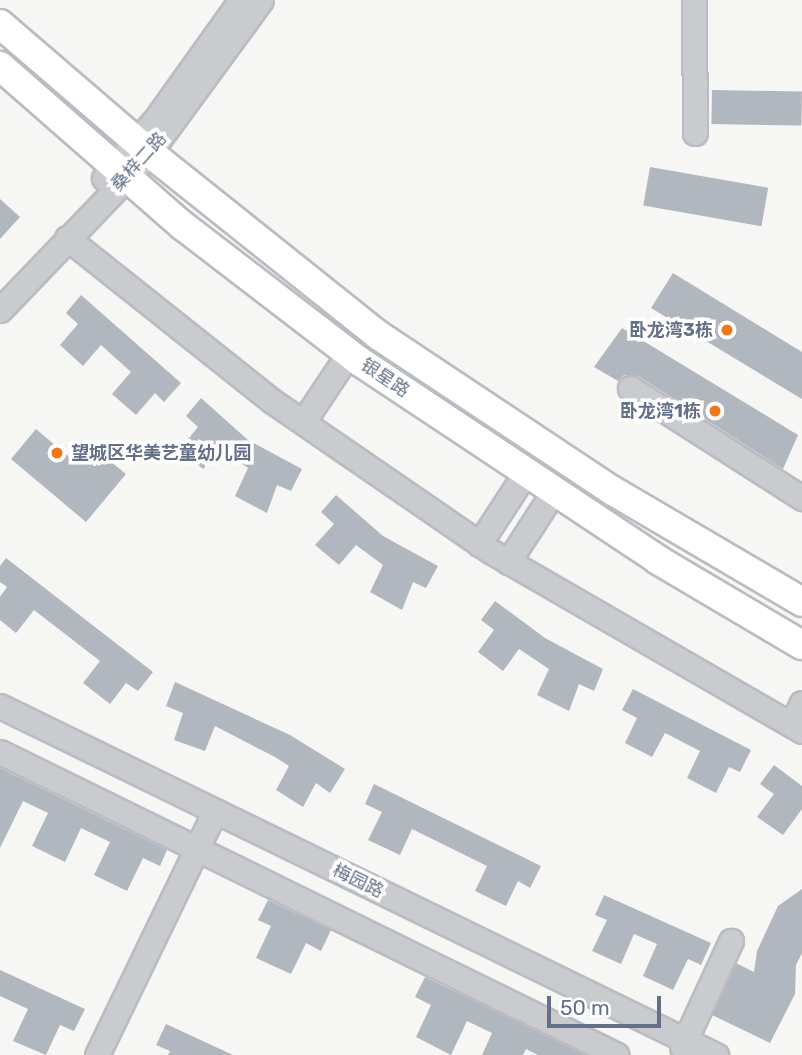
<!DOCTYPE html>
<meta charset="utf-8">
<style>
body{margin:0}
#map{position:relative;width:802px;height:1055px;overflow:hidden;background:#f6f7f4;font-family:Rubik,"Noto Sans SC",sans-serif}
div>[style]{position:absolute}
.building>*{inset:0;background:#b1b7be;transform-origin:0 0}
.roads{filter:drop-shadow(2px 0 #b9bcc1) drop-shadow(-2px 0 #b9bcc1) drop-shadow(0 2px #b9bcc1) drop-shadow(0 -2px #b9bcc1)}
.minor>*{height:23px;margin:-11.5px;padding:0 11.5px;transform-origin:11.5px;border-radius:11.5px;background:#c9cbcf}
.major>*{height:28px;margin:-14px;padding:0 14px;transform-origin:14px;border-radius:14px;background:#fff}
.dots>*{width:19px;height:19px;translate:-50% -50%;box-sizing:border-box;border:4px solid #fff;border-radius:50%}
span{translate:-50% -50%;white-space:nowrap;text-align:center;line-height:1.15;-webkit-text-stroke:7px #fff;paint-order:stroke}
.street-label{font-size:18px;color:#647087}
.poi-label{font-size:18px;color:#647087;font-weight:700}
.right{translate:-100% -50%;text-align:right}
.left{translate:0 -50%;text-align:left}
.scale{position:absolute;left:547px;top:996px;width:114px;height:32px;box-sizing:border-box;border:4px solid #647087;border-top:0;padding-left:9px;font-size:21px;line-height:24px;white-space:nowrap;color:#647087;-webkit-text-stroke:5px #fff;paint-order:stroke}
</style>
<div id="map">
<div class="building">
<div style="left:712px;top:90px;width:90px;height:34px;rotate:1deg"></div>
<div style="left:650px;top:167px;width:120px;height:39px;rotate:10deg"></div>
<div style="clip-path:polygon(0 199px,20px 217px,0 239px)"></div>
<div style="clip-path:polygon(673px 273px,802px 352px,802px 399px,651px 308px)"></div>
<div style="clip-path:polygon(81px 295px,181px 383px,164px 402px,155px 393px,136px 415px,112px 394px,131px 372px,101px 345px,83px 366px,60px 345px,78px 324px,66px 313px)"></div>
<div style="clip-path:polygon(622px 328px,798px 435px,783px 469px,638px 376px,624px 375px,618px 381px,594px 367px)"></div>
<div style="clip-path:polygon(201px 398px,248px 440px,302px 469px,291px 491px,277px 485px,267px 513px,235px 496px,248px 468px,221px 449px,203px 469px,180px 449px,198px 427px,186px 416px)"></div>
<div style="clip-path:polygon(36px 429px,74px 461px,89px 444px,126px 474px,86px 522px,11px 459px)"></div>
<div style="clip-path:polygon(336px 495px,383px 536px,438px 566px,426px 588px,413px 582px,402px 610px,370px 592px,383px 565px,356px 545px,339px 565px,315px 545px,334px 524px,321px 512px)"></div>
<div style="clip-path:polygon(6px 558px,153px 672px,138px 691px,126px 683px,110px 704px,83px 683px,100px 661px,34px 610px,16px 633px,0 620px,0 597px,7px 587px,0 582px,0 566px)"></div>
<div style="clip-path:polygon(495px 601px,545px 638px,603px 669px,594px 691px,579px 684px,569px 711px,537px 695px,549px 669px,519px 649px,503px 671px,478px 652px,494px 630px,481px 620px)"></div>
<div style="clip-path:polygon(175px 682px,290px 735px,345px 769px,330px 793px,316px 783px,303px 807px,276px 790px,289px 766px,275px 757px,215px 726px,205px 751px,174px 740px,183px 713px,166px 706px)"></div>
<div style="clip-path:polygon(633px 689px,751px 750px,740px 772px,729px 767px,716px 793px,687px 778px,700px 751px,665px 733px,652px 757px,625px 743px,637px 718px,622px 710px)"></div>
<div style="clip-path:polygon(774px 765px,802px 786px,802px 809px,783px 835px,757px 817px,774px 794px,760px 784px)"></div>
<div style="clip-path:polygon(0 768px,167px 850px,160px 866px,143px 858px,127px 891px,94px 875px,110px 842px,81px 828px,65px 862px,32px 846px,48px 813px,23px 801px,0 848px)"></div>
<div style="clip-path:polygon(374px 784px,541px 866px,530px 888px,518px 881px,506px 906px,475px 891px,487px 866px,412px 829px,400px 855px,368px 840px,382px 812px,365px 804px)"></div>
<div style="clip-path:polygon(802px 889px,802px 953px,796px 965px,795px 994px,770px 1043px,712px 1015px,736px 963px,754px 972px,757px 951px,778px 906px)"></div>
<div style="clip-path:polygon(604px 895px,711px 943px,701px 965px,688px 959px,673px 990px,643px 976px,657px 944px,634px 934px,621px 964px,592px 951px,607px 920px,595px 915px)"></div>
<div style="clip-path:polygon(268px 900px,331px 930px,321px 951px,306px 943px,291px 974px,256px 958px,271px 926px,258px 920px)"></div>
<div style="clip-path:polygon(0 970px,85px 1009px,74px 1031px,60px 1025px,46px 1055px,13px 1041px,28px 1009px,0 996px)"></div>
<div style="clip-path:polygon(425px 977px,481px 1004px,585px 1055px,538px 1055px,526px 1049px,523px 1055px,482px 1055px,492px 1033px,467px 1021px,451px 1055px,416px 1037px,431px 1005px,415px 997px)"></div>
<div style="clip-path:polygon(166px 1024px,233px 1055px,168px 1055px,170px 1051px,156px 1045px)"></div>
</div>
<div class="roads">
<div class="minor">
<div style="left:694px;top:0;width:133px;rotate:89.6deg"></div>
<div style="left:104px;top:178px;width:77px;rotate:-48.7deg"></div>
<div style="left:155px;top:120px;width:148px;rotate:-54.4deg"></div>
<div style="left:67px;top:238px;width:262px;rotate:38.5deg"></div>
<div style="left:272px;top:401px;width:267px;rotate:34.5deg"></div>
<div style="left:492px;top:552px;width:358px;rotate:30deg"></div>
<div style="left:0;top:310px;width:208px;rotate:-46.2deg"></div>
<div style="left:144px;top:160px;width:198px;rotate:-53.8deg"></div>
<div style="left:630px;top:388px;width:204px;rotate:32.6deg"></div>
<div style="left:303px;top:422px;width:83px;rotate:-56.3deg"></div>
<div style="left:479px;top:544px;width:86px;rotate:-56.9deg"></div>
<div style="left:508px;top:562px;width:85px;rotate:-57.1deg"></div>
<div style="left:0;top:706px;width:797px;rotate:25.99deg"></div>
<div style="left:792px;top:724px;width:23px;rotate:-65deg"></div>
<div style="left:0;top:752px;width:687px;rotate:26.16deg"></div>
<div style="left:682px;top:1047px;width:117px;rotate:-65.2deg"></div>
<div style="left:97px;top:1055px;width:271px;rotate:-64.2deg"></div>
</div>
<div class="major">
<div style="left:0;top:24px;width:198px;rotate:40.7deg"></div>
<div style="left:150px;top:153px;width:292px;rotate:38.6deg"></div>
<div style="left:378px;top:335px;width:282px;rotate:33.6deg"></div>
<div style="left:613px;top:491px;width:219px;rotate:30.4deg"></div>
<div style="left:0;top:66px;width:243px;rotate:41.2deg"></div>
<div style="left:183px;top:226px;width:222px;rotate:37.5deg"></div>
<div style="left:359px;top:361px;width:359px;rotate:33.6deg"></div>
<div style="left:658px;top:560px;width:167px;rotate:30.6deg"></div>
</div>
</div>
<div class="dots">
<div style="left:727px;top:330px;background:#ef781c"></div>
<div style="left:715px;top:411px;background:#ef781c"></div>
<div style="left:57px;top:453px;background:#ef781c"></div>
</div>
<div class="street-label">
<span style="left:139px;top:162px;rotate:-48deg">桑梓二路</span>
<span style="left:385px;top:378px;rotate:34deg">银星路</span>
<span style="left:358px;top:881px;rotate:26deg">梅园路</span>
</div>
<div class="poi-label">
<span class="right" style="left:713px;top:330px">卧龙湾3栋</span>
<span class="right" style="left:701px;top:411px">卧龙湾1栋</span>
<span class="left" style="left:71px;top:453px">望城区华美艺童幼儿园</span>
</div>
<div class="scale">50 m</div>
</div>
